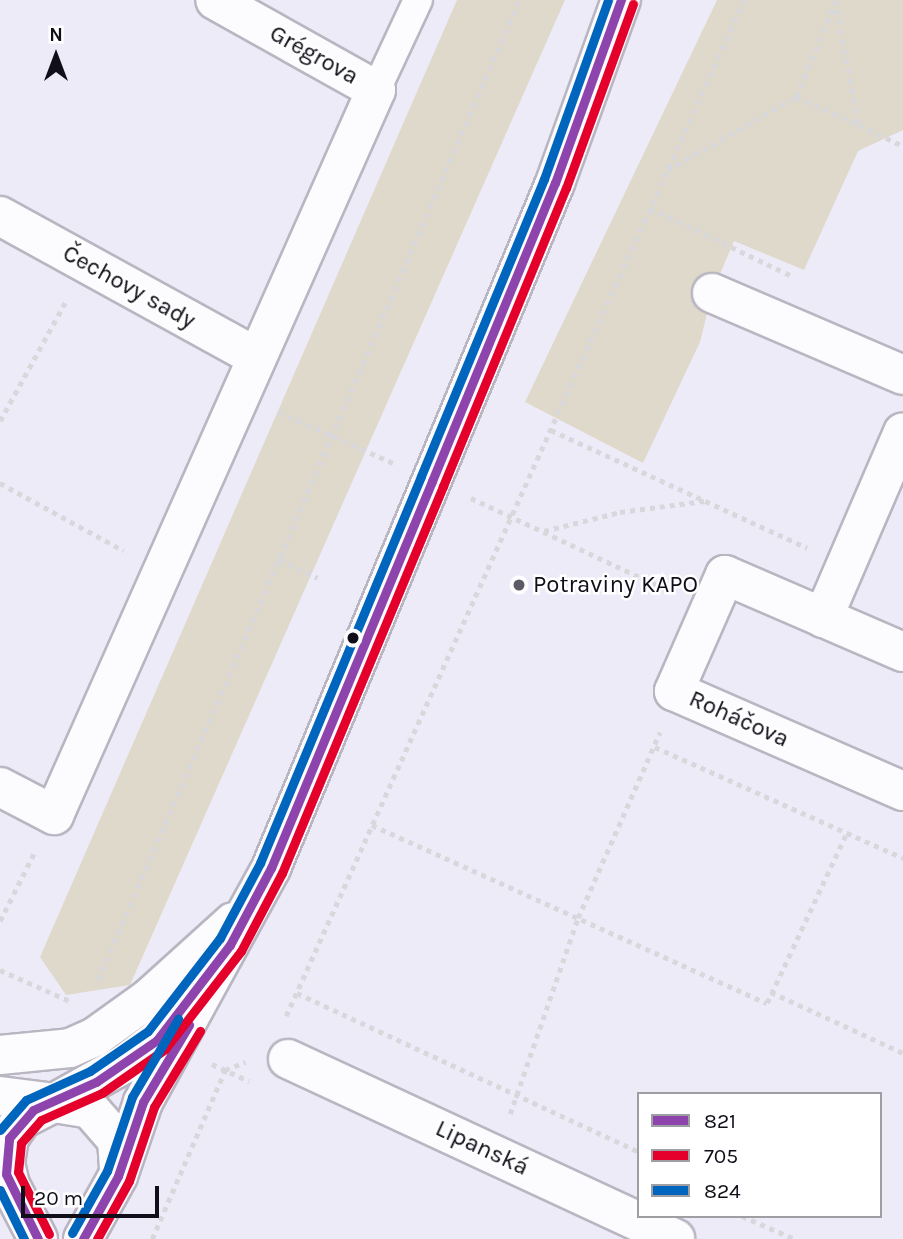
<!DOCTYPE html>
<meta charset="utf-8">
<style>
body{margin:0}
#map{position:relative;width:903px;height:1239px;overflow:hidden;background:#eeebf8;font-family:Karla,sans-serif}
div>[style]{position:absolute}
.green>*{inset:0;background:#ded9cb}
.path>*{height:4.5px;margin-top:-2.25px;transform-origin:0;background:repeating-linear-gradient(90deg,#d8d7db 0 5px,transparent 0 10px)}
.roads{filter:drop-shadow(2px 0 #b9b6c2) drop-shadow(-2px 0 #b9b6c2) drop-shadow(0 2px #b9b6c2) drop-shadow(0 -2px #b9b6c2)}
.service>*{height:28px;margin:-14px;padding:0 14px;transform-origin:14px;border-radius:14px;background:#fcfcfe}
.minor>*{height:38px;margin:-19px;padding:0 19px;transform-origin:19px;border-radius:19px;background:#fcfcfe}
.tertiary>*{height:38px;margin:-19px;padding:0 19px;transform-origin:19px;border-radius:19px;background:#fcfcfe}
.bus-1>*{height:9px;margin:-4.5px;padding:0 4.5px;transform-origin:4.5px;border-radius:4.5px;background:#8e44ad}
.bus-2>*{height:9px;margin:-4.5px;padding:0 4.5px;transform-origin:4.5px;border-radius:4.5px;background:#e4002b}
.bus-3>*{height:9px;margin:-4.5px;padding:0 4.5px;transform-origin:4.5px;border-radius:4.5px;background:#0065bd}
.dots>*{width:19px;height:19px;translate:-50% -50%;box-sizing:border-box;border:4px solid #fff;border-radius:50%}
span{translate:-50% -50%;white-space:nowrap;text-align:center;line-height:1.15;-webkit-text-stroke:5px #fff;paint-order:stroke}
.street-label{font-size:24px;color:#100e18}
.poi-label{font-size:24px;color:#100e18}
.left{translate:0 -50%;text-align:left}
.legend{position:absolute;left:637px;top:1092px;width:245px;height:126px;box-sizing:border-box;background:#fff;border:2px solid #9f9fa3;margin:0;padding:9px 12px;list-style:none;font-size:21px;color:#100e18}
.legend li{display:flex;align-items:center;gap:14px;height:35px}
.legend b{width:35px;border:2px solid #9f9fa3}
.north{position:absolute;left:21px;top:21px;width:70px;height:70px;-webkit-text-stroke:5px #fff;paint-order:stroke;rotate:0deg;font-size:19px;font-weight:700;line-height:28px;text-align:center;color:#100e18}
.north::after{content:'';display:block;margin:auto;width:24px;height:32px;background:#100e18;clip-path:polygon(50% 0,100% 100%,50% 72%,0 100%)}
.scale{position:absolute;left:21px;top:1186px;width:138px;height:32px;box-sizing:border-box;border:4px solid #100e18;border-top:0;padding-left:9px;font-size:21px;line-height:24px;white-space:nowrap;color:#100e18;-webkit-text-stroke:5px #fff;paint-order:stroke}
</style>
<div id="map">
<div class="green">
<div style="clip-path:polygon(457px 0,565px 0,130px 985px,66px 995px,40px 957px)"></div>
<div style="clip-path:polygon(717px 0,903px 0,903px 130px,858px 151px,804px 270px,734px 241px,712px 293px,700px 342px,643px 463px,525px 402px)"></div>
</div>
<div class="path">
<div style="left:835px;top:0;width:127px;rotate:79.1deg"></div>
<div style="left:859px;top:125px;width:49px;rotate:25.5deg"></div>
<div style="left:796px;top:97px;width:102px;rotate:-67.5deg"></div>
<div style="left:668px;top:170px;width:147px;rotate:-29.7deg"></div>
<div style="left:796px;top:97px;width:69px;rotate:24deg"></div>
<div style="left:650px;top:208px;width:157px;rotate:25.6deg"></div>
<div style="left:279px;top:412px;width:125px;rotate:24.1deg"></div>
<div style="left:0;top:421px;width:137px;rotate:-61.2deg"></div>
<div style="left:551px;top:430px;width:282px;rotate:24.7deg"></div>
<div style="left:0;top:483px;width:141px;rotate:28.7deg"></div>
<div style="left:471px;top:498px;width:222px;rotate:25.1deg"></div>
<div style="left:544px;top:531px;width:78px;rotate:-14deg"></div>
<div style="left:620px;top:512px;width:85px;rotate:-7.5deg"></div>
<div style="left:279px;top:559px;width:43px;rotate:26deg"></div>
<div style="left:655px;top:747px;width:272px;rotate:24.1deg"></div>
<div style="left:372px;top:825px;width:433px;rotate:24.3deg"></div>
<div style="left:767px;top:1003px;width:189px;rotate:-64.9deg"></div>
<div style="left:0;top:921px;width:76px;rotate:-63.4deg"></div>
<div style="left:0;top:970px;width:77px;rotate:23.9deg"></div>
<div style="left:98px;top:980px;width:1067px;rotate:-66.75deg"></div>
<div style="left:771px;top:992px;width:145px;rotate:24.8deg"></div>
<div style="left:297px;top:993px;width:377px;rotate:24.9deg"></div>
<div style="left:286px;top:1016px;width:1114px;rotate:-65.73deg"></div>
<div style="left:212px;top:1064px;width:41px;rotate:24.7deg"></div>
<div style="left:510px;top:1114px;width:207px;rotate:-70.9deg"></div>
<div style="left:578px;top:918px;width:203px;rotate:-66.2deg"></div>
<div style="left:742px;top:1216px;width:58px;rotate:23.5deg"></div>
<div style="left:152px;top:1239px;width:184px;rotate:-66.6deg"></div>
<div style="left:225px;top:1070px;width:22px;rotate:-22deg"></div>
</div>
<div class="roads">
<div class="service">
<div style="left:376px;top:90px;width:99px;rotate:-65deg"></div>
</div>
<div class="minor">
<div style="left:0;top:216px;width:293px;rotate:28.8deg"></div>
<div style="left:712px;top:293px;width:208px;rotate:23.2deg"></div>
<div style="left:823px;top:618px;width:202px;rotate:-66.7deg"></div>
<div style="left:903px;top:652px;width:194px;rotate:-156.6deg"></div>
<div style="left:725px;top:575px;width:127px;rotate:113.7deg"></div>
<div style="left:674px;top:691px;width:250px;rotate:23.6deg"></div>
<div style="left:0;top:787px;width:61px;rotate:27.4deg"></div>
<div style="left:54px;top:815px;width:793px;rotate:-66.05deg"></div>
<div style="left:376px;top:90px;width:184px;rotate:-150.8deg"></div>
<div style="left:288px;top:1059px;width:427px;rotate:24.9deg"></div>
</div>
<div class="tertiary">
<div style="left:0;top:1055px;width:70px;rotate:-5.7deg"></div>
<div style="left:70px;top:1048px;width:27px;rotate:-24deg"></div>
<div style="left:95px;top:1037px;width:67px;rotate:-35.8deg"></div>
<div style="left:149px;top:998px;width:113px;rotate:-42.1deg"></div>
<div style="left:0;top:1096px;width:54px;rotate:7.4deg"></div>
<div style="left:54px;top:1103px;width:82px;rotate:-29.1deg"></div>
<div style="left:126px;top:1063px;width:39px;rotate:-37deg"></div>
<div style="left:157px;top:1040px;width:38px;rotate:-48deg"></div>
<div style="left:38px;top:1239px;width:61px;rotate:-117.4deg"></div>
<div style="left:10px;top:1185px;width:23px;rotate:-103deg"></div>
<div style="left:5px;top:1163px;width:25px;rotate:-81deg"></div>
<div style="left:9px;top:1138px;width:23px;rotate:-56deg"></div>
<div style="left:22px;top:1119px;width:36px;rotate:-27deg"></div>
<div style="left:54px;top:1103px;width:36px;rotate:9deg"></div>
<div style="left:90px;top:1109px;width:41px;rotate:48.9deg"></div>
<div style="left:117px;top:1140px;width:30px;rotate:86deg"></div>
<div style="left:83px;top:1239px;width:72px;rotate:-60.9deg"></div>
<div style="left:118px;top:1176px;width:78px;rotate:-71.3deg"></div>
<div style="left:143px;top:1102px;width:267px;rotate:-61.3deg"></div>
<div style="left:271px;top:868px;width:742px;rotate:-67.48deg"></div>
<div style="left:555px;top:183px;width:195px;rotate:-70.2deg"></div>
</div>
</div>
<div class="bus-1">
<div style="left:38px;top:1239px;width:72px;rotate:-116.2deg"></div>
<div style="left:6px;top:1174px;width:36px;rotate:-85deg"></div>
<div style="left:9px;top:1138px;width:37px;rotate:-49deg"></div>
<div style="left:33px;top:1110px;width:69px;rotate:-24deg"></div>
<div style="left:96px;top:1082px;width:74px;rotate:-34.5deg"></div>
<div style="left:157px;top:1040px;width:120px;rotate:-52.5deg"></div>
<div style="left:230px;top:945px;width:87px;rotate:-62deg"></div>
<div style="left:271px;top:868px;width:419px;rotate:-67.4deg"></div>
<div style="left:432px;top:481px;width:322px;rotate:-67.6deg"></div>
<div style="left:555px;top:183px;width:195px;rotate:-70.2deg"></div>
<div style="left:83px;top:1239px;width:72px;rotate:-60.9deg"></div>
<div style="left:118px;top:1176px;width:78px;rotate:-71.3deg"></div>
<div style="left:143px;top:1102px;width:90px;rotate:-59.1deg"></div>
</div>
<div class="bus-2">
<div style="left:49px;top:1234px;width:69px;rotate:-116.6deg"></div>
<div style="left:18px;top:1172px;width:29px;rotate:-84deg"></div>
<div style="left:21px;top:1143px;width:30px;rotate:-49deg"></div>
<div style="left:41px;top:1120px;width:67px;rotate:-23.9deg"></div>
<div style="left:102px;top:1093px;width:77px;rotate:-34.9deg"></div>
<div style="left:165px;top:1049px;width:124px;rotate:-52.2deg"></div>
<div style="left:241px;top:951px;width:88px;rotate:-62.3deg"></div>
<div style="left:282px;top:873px;width:419px;rotate:-67.4deg"></div>
<div style="left:443px;top:486px;width:322px;rotate:-67.6deg"></div>
<div style="left:566px;top:188px;width:196px;rotate:-70deg"></div>
<div style="left:97px;top:1239px;width:66px;rotate:-61.1deg"></div>
<div style="left:129px;top:1181px;width:78px;rotate:-71.3deg"></div>
<div style="left:154px;top:1107px;width:89px;rotate:-58.8deg"></div>
</div>
<div class="bus-3">
<div style="left:0;top:1130px;width:40px;rotate:-49deg"></div>
<div style="left:26px;top:1100px;width:70px;rotate:-24.4deg"></div>
<div style="left:90px;top:1071px;width:70px;rotate:-34.6deg"></div>
<div style="left:148px;top:1031px;width:118px;rotate:-52.3deg"></div>
<div style="left:220px;top:938px;width:85px;rotate:-61.9deg"></div>
<div style="left:260px;top:863px;width:419px;rotate:-67.4deg"></div>
<div style="left:421px;top:476px;width:321px;rotate:-67.5deg"></div>
<div style="left:544px;top:179px;width:190px;rotate:-70.3deg"></div>
<div style="left:0;top:1190px;width:55px;rotate:63.9deg"></div>
<div style="left:72px;top:1233px;width:71px;rotate:-60.6deg"></div>
<div style="left:107px;top:1171px;width:78px;rotate:-71.3deg"></div>
<div style="left:132px;top:1097px;width:91px;rotate:-59.5deg"></div>
</div>
<div class="dots">
<div style="left:519px;top:585px;background:#5e5b66"></div>
<div style="left:353px;top:638px;background:#100e18"></div>
</div>
<div class="street-label">
<span style="left:314px;top:55px;rotate:29deg">Grégrova</span>
<span style="left:129px;top:287px;rotate:29deg">Čechovy sady</span>
<span style="left:739px;top:719px;rotate:24deg">Roháčova</span>
<span style="left:482px;top:1148px;rotate:25deg">Lipanská</span>
</div>
<div class="poi-label">
<span class="left" style="left:533px;top:585px">Potraviny KAPO</span>
</div>
<ul class="legend">
<li><b style="height:9px;background:#8e44ad"></b>821</li>
<li><b style="height:9px;background:#e4002b"></b>705</li>
<li><b style="height:9px;background:#0065bd"></b>824</li>
</ul>
<div class="north">N</div>
<div class="scale">20 m</div>
</div>
